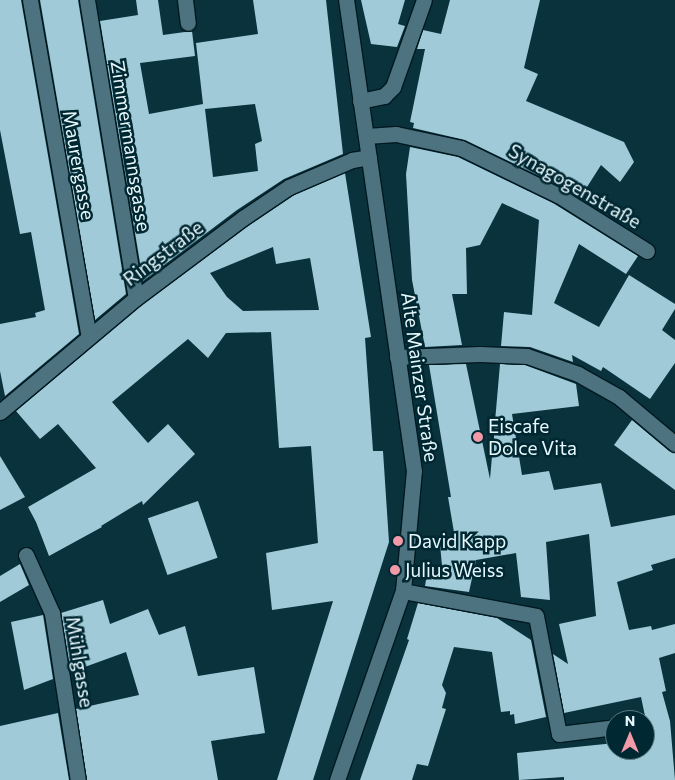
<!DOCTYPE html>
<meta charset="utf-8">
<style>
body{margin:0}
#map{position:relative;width:675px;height:780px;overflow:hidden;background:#09323d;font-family:Commissioner,sans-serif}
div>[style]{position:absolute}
.building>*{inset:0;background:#a0cad7;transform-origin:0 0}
.roads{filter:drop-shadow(1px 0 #001921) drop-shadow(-1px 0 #001921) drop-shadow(0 1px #001921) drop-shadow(0 -1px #001921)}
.minor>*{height:15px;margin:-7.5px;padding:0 7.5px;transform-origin:7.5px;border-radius:7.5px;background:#4c737f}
.dots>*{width:14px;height:14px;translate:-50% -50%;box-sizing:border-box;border:2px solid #002832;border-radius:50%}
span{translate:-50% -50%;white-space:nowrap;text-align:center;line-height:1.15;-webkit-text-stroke:5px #002832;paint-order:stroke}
.street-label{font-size:19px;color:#e7f8fd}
.poi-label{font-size:19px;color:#e7f8fd}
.left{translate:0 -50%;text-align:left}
.north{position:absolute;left:605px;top:710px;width:50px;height:50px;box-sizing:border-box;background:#002832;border:1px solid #5c7b83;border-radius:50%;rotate:0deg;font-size:14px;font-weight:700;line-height:20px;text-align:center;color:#e7f8fd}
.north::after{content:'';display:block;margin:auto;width:18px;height:22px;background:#f39aa9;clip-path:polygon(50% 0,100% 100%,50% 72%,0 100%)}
</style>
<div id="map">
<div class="building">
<div style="clip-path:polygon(0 0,21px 0,79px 334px,5px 396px,0 371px,0 324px,36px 317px,35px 313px,45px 310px,31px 232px,20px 234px,0 130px)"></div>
<div style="clip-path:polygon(40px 0,78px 0,126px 294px,95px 320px)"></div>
<div style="clip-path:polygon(evenodd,136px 0,158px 0,163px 35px,192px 31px,195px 56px,140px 63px,149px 114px,203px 104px,196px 43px,258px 34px,253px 0,326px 0,343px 154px,284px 179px,237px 210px,143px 281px,100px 21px,138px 15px,136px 0,255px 104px,262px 141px,255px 144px,258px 171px,213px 177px,205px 109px,255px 104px)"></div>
<div style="clip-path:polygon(361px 0,405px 0,398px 24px,405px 26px,397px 47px,371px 44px)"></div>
<div style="clip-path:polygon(450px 0,540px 0,524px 68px,538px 74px,526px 101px,624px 142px,634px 162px,620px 182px,601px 165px,580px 198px,562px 187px,465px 140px,413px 128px,414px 123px,410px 122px,425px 49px,417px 49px,423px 30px,441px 34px)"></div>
<div style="clip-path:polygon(410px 147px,458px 157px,553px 203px,638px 256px,626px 274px,579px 244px,554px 303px,599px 327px,629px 275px,675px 304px,675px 309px,662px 330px,675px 340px,675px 363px,650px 399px,603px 367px,601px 371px,572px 355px,573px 362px,530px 347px,501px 346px,504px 312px,532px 315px,539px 220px,502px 203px,480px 245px,466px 248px,467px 294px,452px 294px,462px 345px,425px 347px,412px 280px,406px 174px)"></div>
<div style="clip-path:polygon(evenodd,345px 173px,371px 337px,365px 338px,373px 451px,383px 451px,389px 542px,313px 780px,277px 780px,333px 601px,272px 610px,266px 553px,318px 543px,311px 446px,279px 448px,271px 332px,226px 333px,208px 358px,188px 339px,112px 402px,148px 443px,168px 424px,195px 454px,143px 505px,142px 501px,101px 526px,102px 527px,49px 556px,36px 522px,28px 507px,96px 468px,58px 424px,40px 439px,16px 411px,142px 305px,248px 226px,294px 195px,345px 173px,273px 247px,276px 264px,310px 258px,319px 310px,243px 311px,227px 297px,210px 273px,273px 247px)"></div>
<div style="clip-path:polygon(466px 364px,490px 479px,500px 364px,525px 365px,576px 384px,579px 406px,512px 414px,522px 475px,549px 471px,554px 490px,601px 483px,611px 527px,675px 515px,675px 558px,651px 565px,653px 570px,617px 582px,629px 630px,651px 626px,652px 630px,675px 624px,675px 653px,659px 658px,666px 691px,662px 692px,670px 721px,675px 780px,564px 780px,564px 777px,519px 780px,517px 753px,615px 743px,615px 750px,645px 750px,645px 740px,650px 740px,641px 697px,564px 713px,553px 654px,568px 664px,559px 624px,596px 616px,589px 534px,546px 542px,550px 600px,521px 597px,516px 553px,476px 560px,469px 592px,425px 586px,428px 568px,442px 566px,440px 544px,456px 544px,448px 497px,451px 497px,429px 365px)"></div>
<div style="clip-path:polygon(632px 420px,669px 451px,675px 453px,675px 490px,614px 445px)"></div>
<div style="clip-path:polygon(0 456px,25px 497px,0 510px)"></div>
<div style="left:198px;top:501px;width:60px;height:53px;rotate:71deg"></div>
<div style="clip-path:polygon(20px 564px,29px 585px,0 602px,0 576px)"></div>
<div style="clip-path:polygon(103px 600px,110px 624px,148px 609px,159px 635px,185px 626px,198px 676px,254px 667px,265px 733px,211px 741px,218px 780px,87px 780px,76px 709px,139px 695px,126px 652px,71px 672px,61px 613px)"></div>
<div style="clip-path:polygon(418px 603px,497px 618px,531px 640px,546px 717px,515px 724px,514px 714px,510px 715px,510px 711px,501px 712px,492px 652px,454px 647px,442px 685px,446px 693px,442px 708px,446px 709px,428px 766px,417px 764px,412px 780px,360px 780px,409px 640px,407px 639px)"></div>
<div style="clip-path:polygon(43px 615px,53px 679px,24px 690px,11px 622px)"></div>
<div style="clip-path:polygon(58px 713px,69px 780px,0 780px,0 726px)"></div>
</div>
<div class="roads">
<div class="minor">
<div style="left:30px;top:0;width:342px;rotate:80.1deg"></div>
<div style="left:87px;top:0;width:302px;rotate:80.7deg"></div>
<div style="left:185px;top:0;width:23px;rotate:83deg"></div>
<div style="left:360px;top:101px;width:25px;rotate:-12deg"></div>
<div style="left:384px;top:96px;width:13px;rotate:-45deg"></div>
<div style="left:393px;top:87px;width:92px;rotate:-70.4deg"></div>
<div style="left:366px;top:136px;width:30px;rotate:-4deg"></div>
<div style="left:396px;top:134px;width:66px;rotate:12.2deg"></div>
<div style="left:461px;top:148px;width:108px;rotate:25.9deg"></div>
<div style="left:558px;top:195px;width:105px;rotate:32.2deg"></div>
<div style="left:397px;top:357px;width:83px;rotate:-2.1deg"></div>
<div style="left:480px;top:354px;width:47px;rotate:2.4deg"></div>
<div style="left:527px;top:356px;width:54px;rotate:19.4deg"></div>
<div style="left:578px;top:374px;width:47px;rotate:29.3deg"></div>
<div style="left:619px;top:397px;width:73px;rotate:40deg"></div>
<div style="left:0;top:412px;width:177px;rotate:-40deg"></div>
<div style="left:136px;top:298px;width:134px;rotate:-36.8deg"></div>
<div style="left:243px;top:218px;width:55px;rotate:-34deg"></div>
<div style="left:289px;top:187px;width:69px;rotate:-23.2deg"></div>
<div style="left:352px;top:160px;width:17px;rotate:-10deg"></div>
<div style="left:26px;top:555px;width:64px;rotate:65.9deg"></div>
<div style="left:52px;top:613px;width:169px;rotate:81.2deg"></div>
<div style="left:403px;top:591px;width:135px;rotate:10.6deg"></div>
<div style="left:536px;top:616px;width:120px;rotate:79deg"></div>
<div style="left:559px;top:734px;width:56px;rotate:-7.1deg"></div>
<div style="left:337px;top:780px;width:200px;rotate:-70.8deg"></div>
<div style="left:403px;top:591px;width:121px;rotate:-84.8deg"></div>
<div style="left:414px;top:471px;width:476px;rotate:-98.2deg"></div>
</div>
</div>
<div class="dots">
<div style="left:478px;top:437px;background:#f39aa9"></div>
<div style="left:398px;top:541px;background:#f39aa9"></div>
<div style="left:395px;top:570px;background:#f39aa9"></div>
</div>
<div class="street-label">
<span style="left:131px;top:146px;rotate:81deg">Zimmermannsgasse</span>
<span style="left:79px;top:165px;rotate:80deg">Maurergasse</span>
<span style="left:575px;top:186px;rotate:30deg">Synagogenstraße</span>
<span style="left:163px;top:253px;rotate:-37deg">Ringstraße</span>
<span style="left:420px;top:377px;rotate:82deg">Alte Mainzer Straße</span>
<span style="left:80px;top:662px;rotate:81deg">Mühlgasse</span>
</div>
<div class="poi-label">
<span class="left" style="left:488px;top:437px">Eiscafe<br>Dolce Vita</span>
<span class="left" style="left:408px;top:541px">David Kapp</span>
<span class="left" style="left:405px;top:570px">Julius Weiss</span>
</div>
<div class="north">N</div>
</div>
